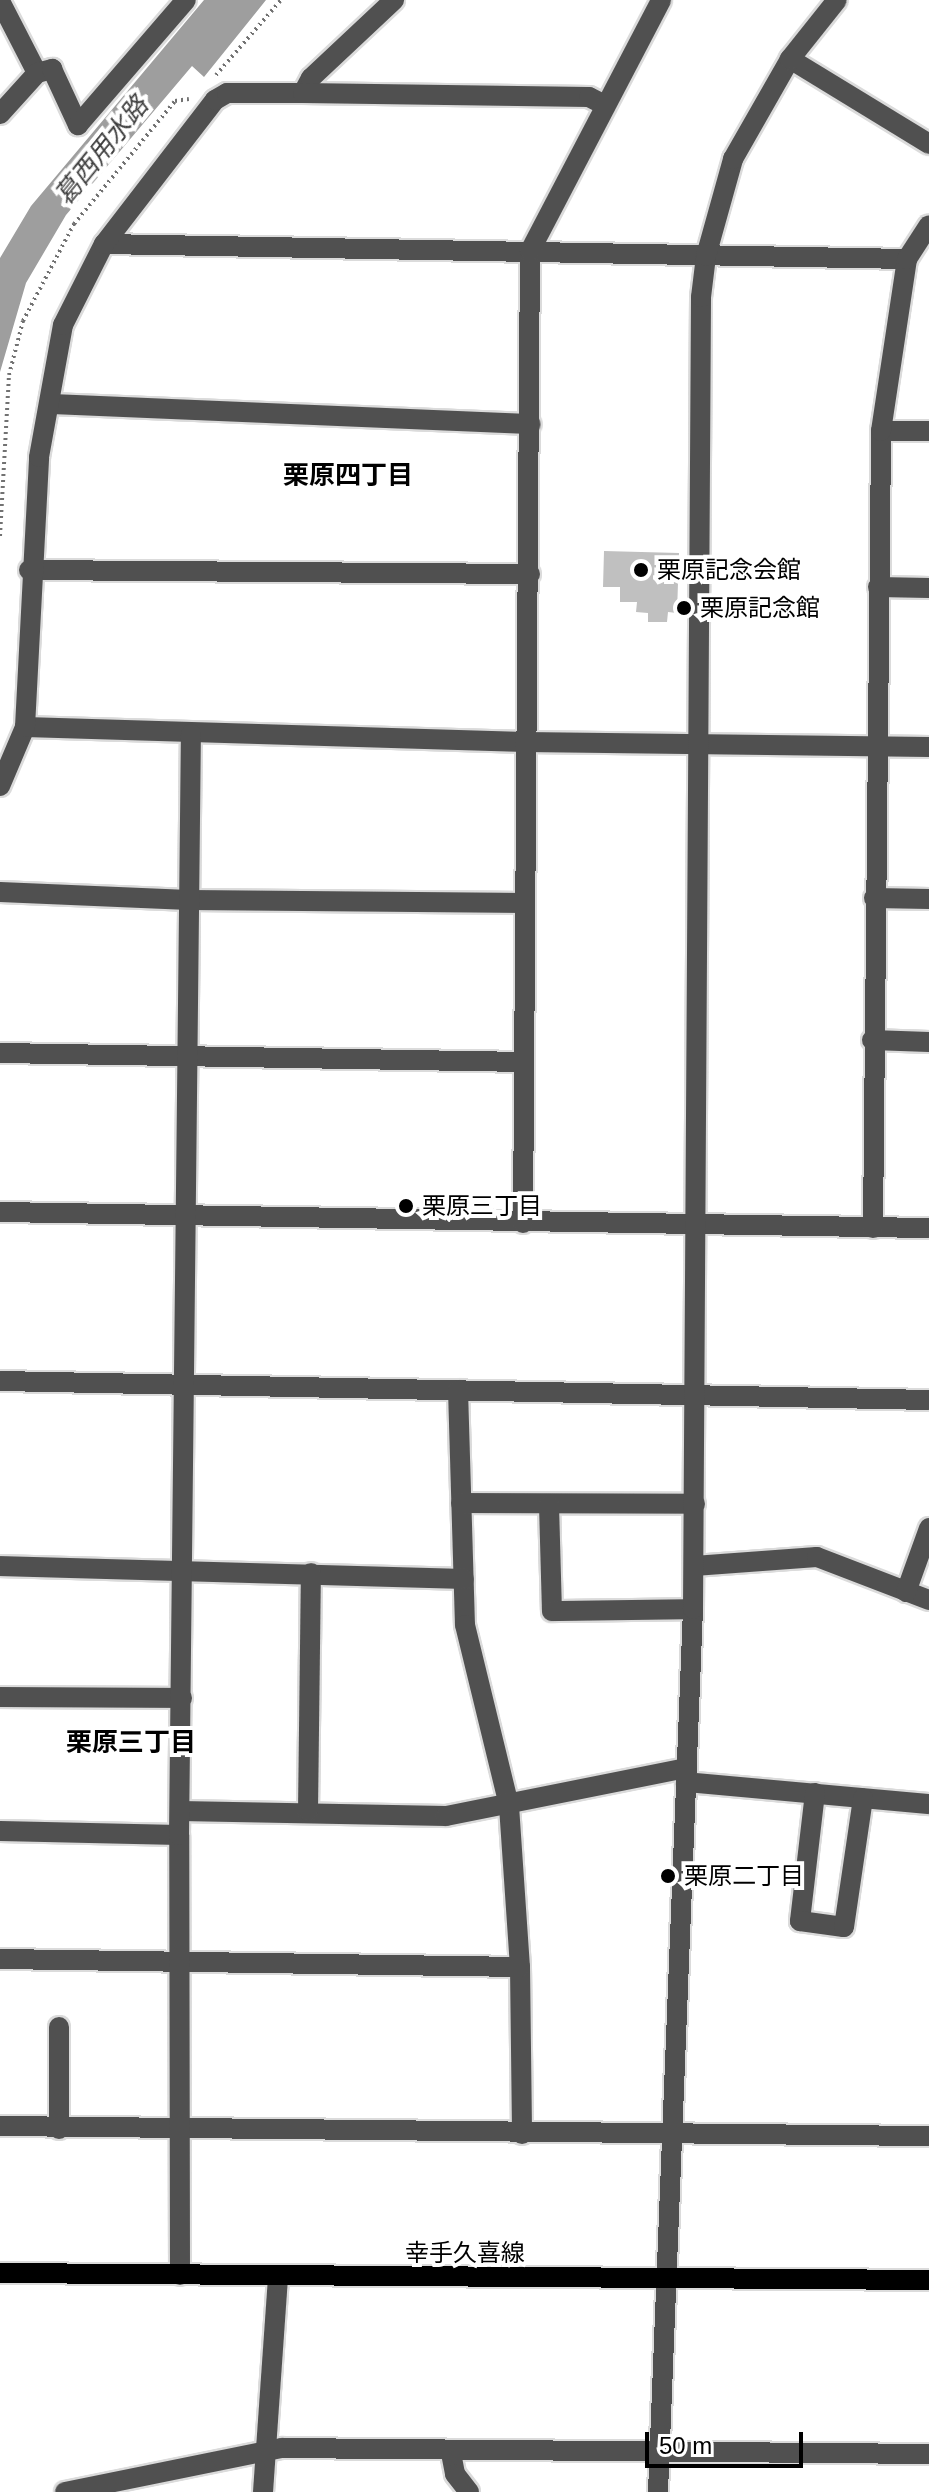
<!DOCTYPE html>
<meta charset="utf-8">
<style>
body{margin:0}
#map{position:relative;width:929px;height:2492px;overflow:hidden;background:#fff;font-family:Arial,"Noto Sans JP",sans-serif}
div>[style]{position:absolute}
.water>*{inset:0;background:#9e9e9e}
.building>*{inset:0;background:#c0c0c0}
.path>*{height:4px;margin-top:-2px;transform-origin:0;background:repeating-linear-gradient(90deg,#727272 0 2px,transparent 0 6px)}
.roads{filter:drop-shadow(2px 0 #dbdbdb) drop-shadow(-2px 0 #dbdbdb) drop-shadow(0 2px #dbdbdb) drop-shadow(0 -2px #dbdbdb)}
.minor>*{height:20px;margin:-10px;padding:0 10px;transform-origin:10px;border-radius:10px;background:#505050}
.major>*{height:20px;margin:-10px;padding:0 10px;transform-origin:10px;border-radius:10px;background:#000}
.dots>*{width:22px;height:22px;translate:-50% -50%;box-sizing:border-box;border:4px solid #fff;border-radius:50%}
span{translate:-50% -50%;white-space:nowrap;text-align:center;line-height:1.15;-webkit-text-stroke:8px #fff;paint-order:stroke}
.poi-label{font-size:24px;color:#000}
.left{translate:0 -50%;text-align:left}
.street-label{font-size:24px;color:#000}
.water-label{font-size:26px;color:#3f3f3f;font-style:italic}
.neighbourhood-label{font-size:26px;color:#000;font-weight:700}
.scale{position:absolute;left:645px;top:2432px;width:158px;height:36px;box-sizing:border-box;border:4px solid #000;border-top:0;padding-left:10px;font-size:24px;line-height:28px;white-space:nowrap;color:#000;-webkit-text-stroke:6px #fff;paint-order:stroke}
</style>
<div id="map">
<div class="water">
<div style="clip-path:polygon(204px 0,266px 0,204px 77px,192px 66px,66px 215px,26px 283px,0 372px,0 258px,31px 206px)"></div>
</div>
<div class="building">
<div style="clip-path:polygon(604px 551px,679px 553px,677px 613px,668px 612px,667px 622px,648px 622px,648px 613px,636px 612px,637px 602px,620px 602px,620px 587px,603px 587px)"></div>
</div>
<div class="path">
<div style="left:216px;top:75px;width:99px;rotate:-49.1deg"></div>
<div style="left:0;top:536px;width:161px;rotate:-86.8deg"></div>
<div style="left:9px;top:375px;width:56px;rotate:-75.5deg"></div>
<div style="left:23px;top:321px;width:110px;rotate:-62.3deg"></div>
<div style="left:74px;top:224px;width:159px;rotate:-50.6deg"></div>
<div style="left:175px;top:101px;width:14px;rotate:-8deg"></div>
</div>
<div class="roads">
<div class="minor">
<div style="left:0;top:1px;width:81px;rotate:62.8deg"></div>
<div style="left:790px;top:59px;width:163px;rotate:31.4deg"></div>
<div style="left:303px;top:93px;width:17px;rotate:-62deg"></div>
<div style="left:311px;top:78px;width:114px;rotate:-43.2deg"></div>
<div style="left:0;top:114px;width:55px;rotate:-47.9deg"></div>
<div style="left:37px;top:73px;width:16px;rotate:-15deg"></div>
<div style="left:52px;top:69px;width:62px;rotate:65.1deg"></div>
<div style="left:78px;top:125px;width:165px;rotate:-49.2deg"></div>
<div style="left:104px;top:244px;width:803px;rotate:1.07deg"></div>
<div style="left:50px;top:404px;width:481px;rotate:2.4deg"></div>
<div style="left:881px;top:431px;width:48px"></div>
<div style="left:29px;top:570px;width:501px;rotate:0.46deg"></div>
<div style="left:878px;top:587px;width:51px;rotate:1.1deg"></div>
<div style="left:25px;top:727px;width:500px;rotate:1.72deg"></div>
<div style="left:525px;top:742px;width:404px;rotate:0.7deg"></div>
<div style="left:0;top:786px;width:64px;rotate:-67deg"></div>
<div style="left:25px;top:727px;width:270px;rotate:-87deg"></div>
<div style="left:39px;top:457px;width:134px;rotate:-79.7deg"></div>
<div style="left:63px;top:325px;width:91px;rotate:-63.2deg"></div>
<div style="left:104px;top:244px;width:182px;rotate:-52.4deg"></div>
<div style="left:215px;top:100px;width:14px;rotate:-30deg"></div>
<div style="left:227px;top:93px;width:76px"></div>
<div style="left:303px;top:93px;width:286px;rotate:0.8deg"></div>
<div style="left:589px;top:97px;width:16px;rotate:27deg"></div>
<div style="left:0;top:892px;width:189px;rotate:2.4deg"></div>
<div style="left:189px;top:900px;width:336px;rotate:0.5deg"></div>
<div style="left:874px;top:898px;width:55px;rotate:1deg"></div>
<div style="left:872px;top:1040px;width:57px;rotate:2deg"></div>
<div style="left:0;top:1053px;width:524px;rotate:0.98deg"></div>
<div style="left:0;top:1212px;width:929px;rotate:0.99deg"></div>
<div style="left:523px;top:1223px;width:972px;rotate:-89.59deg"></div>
<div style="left:530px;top:251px;width:283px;rotate:-62.4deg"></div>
<div style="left:873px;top:1228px;width:797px;rotate:-89.42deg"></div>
<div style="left:881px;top:431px;width:174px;rotate:-81.4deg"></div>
<div style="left:907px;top:259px;width:40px;rotate:-57.1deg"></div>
<div style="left:0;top:1381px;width:929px;rotate:1.17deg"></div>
<div style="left:458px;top:1390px;width:235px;rotate:88.3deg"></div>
<div style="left:465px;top:1625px;width:186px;rotate:76.3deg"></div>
<div style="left:509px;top:1806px;width:161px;rotate:86.1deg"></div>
<div style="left:520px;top:1967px;width:167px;rotate:89.3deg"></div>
<div style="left:461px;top:1503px;width:234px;rotate:0.2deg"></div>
<div style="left:549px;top:1505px;width:106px;rotate:88.4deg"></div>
<div style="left:552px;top:1611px;width:141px;rotate:-0.8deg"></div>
<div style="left:0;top:1566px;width:464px;rotate:1.6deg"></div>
<div style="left:694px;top:1566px;width:123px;rotate:-4.2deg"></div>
<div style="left:817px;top:1557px;width:120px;rotate:21deg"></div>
<div style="left:906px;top:1592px;width:68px;rotate:-70.2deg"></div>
<div style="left:0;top:1697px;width:182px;rotate:0.3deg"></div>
<div style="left:686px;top:1782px;width:244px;rotate:5.2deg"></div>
<div style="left:815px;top:1793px;width:129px;rotate:96.7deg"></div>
<div style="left:800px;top:1921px;width:44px;rotate:7.8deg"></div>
<div style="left:844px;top:1927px;width:130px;rotate:-81.6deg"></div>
<div style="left:180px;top:1811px;width:266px;rotate:1.1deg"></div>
<div style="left:446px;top:1816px;width:245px;rotate:-11.3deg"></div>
<div style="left:308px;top:1811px;width:238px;rotate:-89.3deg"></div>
<div style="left:0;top:1831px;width:179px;rotate:1.3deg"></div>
<div style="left:0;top:1959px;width:520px;rotate:0.88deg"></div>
<div style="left:0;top:2126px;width:929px;rotate:0.62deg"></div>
<div style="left:59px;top:2129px;width:102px;rotate:-90deg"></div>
<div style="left:180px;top:2275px;width:440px;rotate:-90.1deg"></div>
<div style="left:179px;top:1835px;width:1101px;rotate:-89.38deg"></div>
<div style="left:451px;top:2453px;width:21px;rotate:79deg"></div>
<div style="left:455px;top:2474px;width:23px;rotate:52deg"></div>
<div style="left:65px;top:2492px;width:221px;rotate:-11.5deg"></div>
<div style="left:282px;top:2448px;width:647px;rotate:0.53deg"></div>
<div style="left:263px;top:2492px;width:216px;rotate:-86deg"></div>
<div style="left:658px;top:2492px;width:884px;rotate:-87.73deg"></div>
<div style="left:693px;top:1609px;width:1312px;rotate:-89.65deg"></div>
<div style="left:701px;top:297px;width:41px;rotate:-83deg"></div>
<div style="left:706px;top:256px;width:101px;rotate:-74.4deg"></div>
<div style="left:733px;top:159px;width:115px;rotate:-60.3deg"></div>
<div style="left:790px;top:59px;width:75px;rotate:-51.5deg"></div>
</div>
<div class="major">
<div style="left:0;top:2273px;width:929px;rotate:0.43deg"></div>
</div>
</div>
<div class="dots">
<div style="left:641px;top:570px;background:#000"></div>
<div style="left:684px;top:608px;background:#000"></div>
<div style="left:406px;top:1206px;background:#000"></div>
<div style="left:668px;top:1876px;background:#000"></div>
</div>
<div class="poi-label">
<span class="left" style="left:657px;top:570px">栗原記念会館</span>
<span class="left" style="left:700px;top:608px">栗原記念館</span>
<span class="left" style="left:422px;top:1206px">栗原三丁目</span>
<span class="left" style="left:684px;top:1876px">栗原二丁目</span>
</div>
<div class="street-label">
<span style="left:465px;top:2253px">幸手久喜線</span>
</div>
<div class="water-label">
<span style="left:102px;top:151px;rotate:-51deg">葛西用水路</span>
</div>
<div class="neighbourhood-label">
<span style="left:348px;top:476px">栗原四丁目</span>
<span style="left:131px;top:1743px">栗原三丁目</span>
</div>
<div class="scale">50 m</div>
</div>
